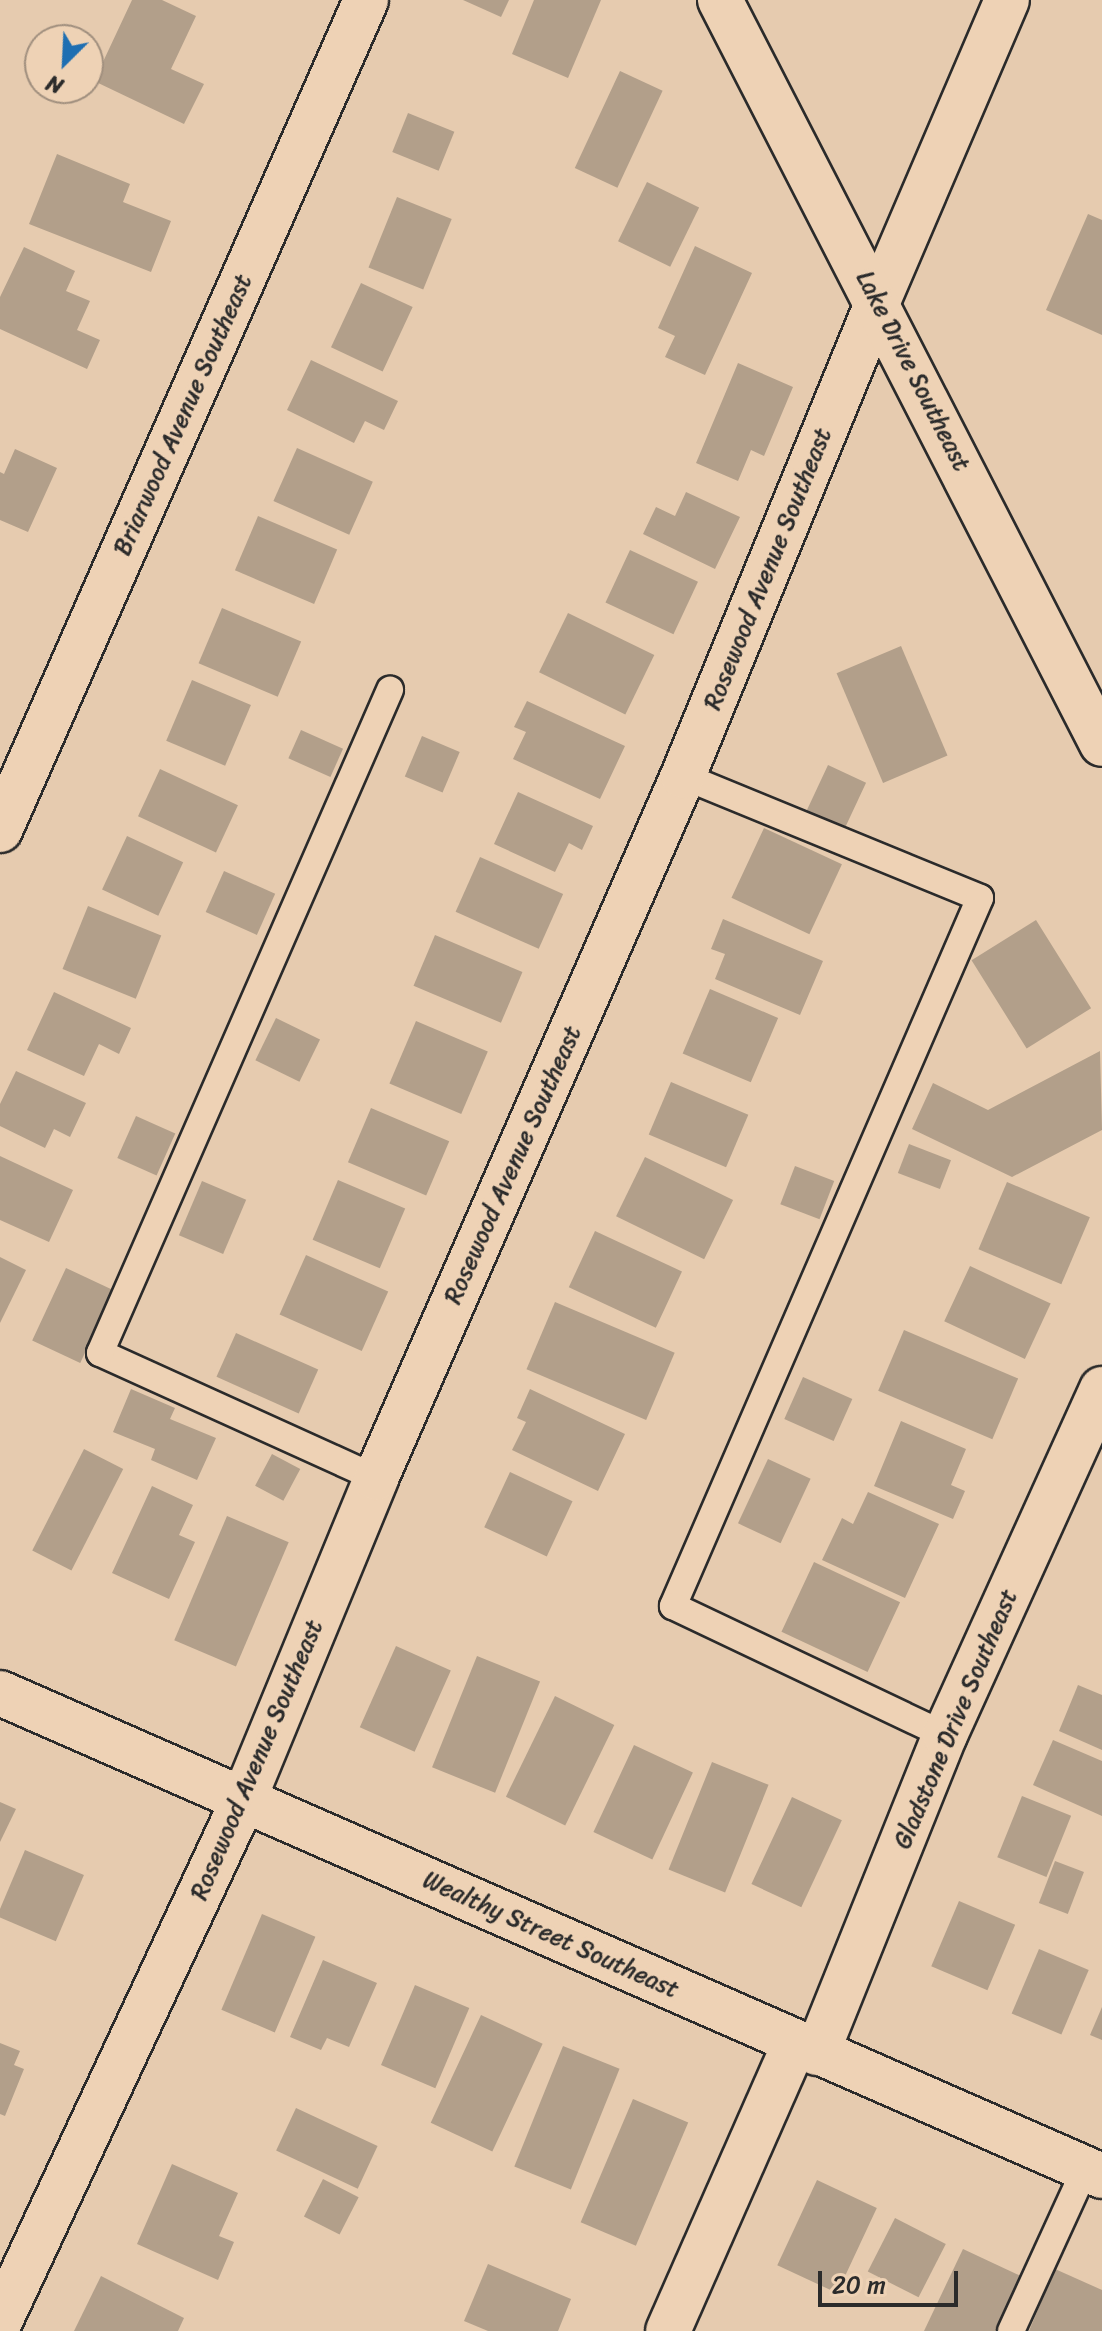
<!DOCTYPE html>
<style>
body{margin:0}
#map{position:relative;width:1102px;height:2331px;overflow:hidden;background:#e6cbaf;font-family:Sriracha,sans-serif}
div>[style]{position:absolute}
.building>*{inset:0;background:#b29f8a;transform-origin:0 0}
.roads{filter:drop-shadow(2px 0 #2b2b2b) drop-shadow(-2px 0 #2b2b2b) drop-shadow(0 2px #2b2b2b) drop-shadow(0 -2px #2b2b2b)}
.service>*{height:26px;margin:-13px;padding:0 13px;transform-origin:13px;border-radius:13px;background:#eed2b5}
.minor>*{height:44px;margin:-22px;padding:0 22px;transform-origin:22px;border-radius:22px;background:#eed2b5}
.secondary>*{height:44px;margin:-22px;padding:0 22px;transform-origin:22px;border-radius:22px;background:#eed2b5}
span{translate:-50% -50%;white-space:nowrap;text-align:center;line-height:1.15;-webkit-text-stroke:7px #eed2b5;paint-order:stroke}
.street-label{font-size:24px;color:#2b2b2b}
.north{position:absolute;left:24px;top:24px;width:80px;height:80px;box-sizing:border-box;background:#eed2b5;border:2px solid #a08f7e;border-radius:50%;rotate:204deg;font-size:22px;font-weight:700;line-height:32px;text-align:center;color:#2b2b2b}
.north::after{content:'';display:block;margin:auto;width:28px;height:36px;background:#1f6fb2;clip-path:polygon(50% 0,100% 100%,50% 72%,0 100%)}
.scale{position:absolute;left:818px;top:2271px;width:140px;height:36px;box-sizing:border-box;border:4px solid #2b2b2b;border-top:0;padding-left:10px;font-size:24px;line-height:28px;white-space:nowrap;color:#2b2b2b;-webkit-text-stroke:6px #eed2b5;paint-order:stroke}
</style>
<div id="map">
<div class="building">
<div style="clip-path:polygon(132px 0,162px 0,196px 16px,171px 69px,204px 84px,184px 124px,94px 81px)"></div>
<div style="clip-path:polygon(463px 0,509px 0,501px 17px)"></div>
<div style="clip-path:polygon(534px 0,601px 0,568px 78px,512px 54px)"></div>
<div style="left:620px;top:71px;width:47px;height:107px;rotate:25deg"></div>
<div style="left:408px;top:113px;width:50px;height:42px;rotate:22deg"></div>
<div style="clip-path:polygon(57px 154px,130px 184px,123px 202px,171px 221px,151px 272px,29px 224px)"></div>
<div style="left:647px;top:182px;width:58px;height:66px;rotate:26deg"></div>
<div style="left:397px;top:197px;width:59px;height:76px;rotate:22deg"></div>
<div style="clip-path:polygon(1088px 214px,1102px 220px,1102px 335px,1046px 310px)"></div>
<div style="clip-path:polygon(695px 246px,752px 273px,705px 375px,665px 357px,675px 336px,658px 328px)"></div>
<div style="clip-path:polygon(24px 247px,75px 271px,66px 291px,90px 301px,77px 330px,100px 340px,87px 369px,0 329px,0 297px)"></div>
<div style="left:361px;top:283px;width:57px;height:71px;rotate:25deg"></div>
<div style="clip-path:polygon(311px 360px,398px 401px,384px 430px,365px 421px,354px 443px,287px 410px)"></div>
<div style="clip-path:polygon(738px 363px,793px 387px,764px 456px,751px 450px,738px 481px,696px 463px)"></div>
<div style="left:297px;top:448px;width:83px;height:58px;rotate:24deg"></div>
<div style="clip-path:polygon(15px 449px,57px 468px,28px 532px,0 520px,0 472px,4px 474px)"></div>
<div style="clip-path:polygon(686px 492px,740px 517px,715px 569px,643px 534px,656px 507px,675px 516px)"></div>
<div style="left:258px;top:516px;width:86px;height:59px;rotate:23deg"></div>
<div style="left:630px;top:550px;width:75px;height:58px;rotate:25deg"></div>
<div style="left:222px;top:608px;width:86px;height:60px;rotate:23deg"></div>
<div style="left:568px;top:613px;width:96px;height:66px;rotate:26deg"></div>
<div style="left:901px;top:646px;width:119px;height:70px;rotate:67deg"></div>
<div style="left:192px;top:680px;width:64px;height:66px;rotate:23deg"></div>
<div style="clip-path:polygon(527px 701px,625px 746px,600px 799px,513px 759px,526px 732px,514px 727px)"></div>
<div style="left:301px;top:730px;width:46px;height:31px;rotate:24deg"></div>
<div style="left:422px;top:736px;width:41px;height:44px;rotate:23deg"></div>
<div style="left:828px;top:765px;width:42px;height:55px;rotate:25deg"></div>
<div style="left:160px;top:769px;width:86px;height:52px;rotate:25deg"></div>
<div style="clip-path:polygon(518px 792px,593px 826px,582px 850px,569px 843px,555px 872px,494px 844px)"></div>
<div style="left:764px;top:828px;width:86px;height:77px;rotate:25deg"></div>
<div style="left:127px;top:836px;width:62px;height:59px;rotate:25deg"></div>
<div style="left:480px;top:857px;width:91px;height:60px;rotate:24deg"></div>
<div style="left:224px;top:871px;width:56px;height:45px;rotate:24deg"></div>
<div style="left:88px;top:906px;width:79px;height:68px;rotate:22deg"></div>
<div style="clip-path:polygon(723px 919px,823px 961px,800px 1015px,715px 979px,725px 954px,711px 949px)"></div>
<div style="left:1036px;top:920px;width:104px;height:76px;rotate:58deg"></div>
<div style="left:435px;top:935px;width:95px;height:55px;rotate:23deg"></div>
<div style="left:710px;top:989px;width:74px;height:70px;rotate:23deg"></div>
<div style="clip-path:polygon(54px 992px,131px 1028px,119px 1054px,99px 1044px,84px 1076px,27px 1050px)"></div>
<div style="left:276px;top:1018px;width:49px;height:47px;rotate:26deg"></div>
<div style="left:416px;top:1021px;width:78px;height:68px;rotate:23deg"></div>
<div style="clip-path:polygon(1100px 1051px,1102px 1130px,1012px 1177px,912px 1129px,933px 1083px,988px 1110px)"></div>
<div style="clip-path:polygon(16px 1071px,86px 1103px,70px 1137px,54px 1129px,45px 1148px,0 1126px,0 1104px)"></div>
<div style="left:671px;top:1082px;width:84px;height:57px;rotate:23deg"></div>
<div style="left:371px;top:1108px;width:85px;height:59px;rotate:23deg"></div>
<div style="left:136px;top:1116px;width:43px;height:46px;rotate:24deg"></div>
<div style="left:909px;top:1144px;width:45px;height:31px;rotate:21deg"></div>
<div style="clip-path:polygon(0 1156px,73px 1190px,49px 1242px,0 1220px)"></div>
<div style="left:645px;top:1157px;width:98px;height:66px;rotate:26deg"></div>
<div style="left:795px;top:1166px;width:42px;height:41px;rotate:21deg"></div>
<div style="left:338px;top:1180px;width:73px;height:65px;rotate:23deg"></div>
<div style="left:202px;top:1181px;width:48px;height:59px;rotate:23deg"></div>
<div style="left:1007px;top:1182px;width:90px;height:73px;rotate:23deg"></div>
<div style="left:595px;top:1231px;width:96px;height:62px;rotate:25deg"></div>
<div style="left:306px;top:1255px;width:90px;height:65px;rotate:24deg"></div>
<div style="clip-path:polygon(0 1257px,26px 1270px,0 1323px)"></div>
<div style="left:970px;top:1266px;width:89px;height:61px;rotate:25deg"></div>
<div style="left:66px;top:1268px;width:53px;height:80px;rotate:25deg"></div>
<div style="left:555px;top:1302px;width:130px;height:73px;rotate:23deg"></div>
<div style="left:904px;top:1330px;width:124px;height:66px;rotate:23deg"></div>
<div style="left:236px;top:1333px;width:90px;height:48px;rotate:24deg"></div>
<div style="left:803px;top:1377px;width:54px;height:46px;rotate:24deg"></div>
<div style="clip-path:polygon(131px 1389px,175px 1408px,170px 1419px,216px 1438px,197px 1480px,151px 1460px,155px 1449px,113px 1432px)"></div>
<div style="clip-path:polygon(530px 1389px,625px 1434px,598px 1491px,512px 1450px,526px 1422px,517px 1418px)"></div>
<div style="clip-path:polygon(901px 1421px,966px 1449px,951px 1485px,965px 1491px,953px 1519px,874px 1486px)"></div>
<div style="left:84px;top:1449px;width:44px;height:114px;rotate:27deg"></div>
<div style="left:272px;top:1454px;width:32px;height:36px;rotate:28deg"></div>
<div style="left:768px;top:1459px;width:47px;height:71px;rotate:25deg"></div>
<div style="left:510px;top:1472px;width:69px;height:61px;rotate:25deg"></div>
<div style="clip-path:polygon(152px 1486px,193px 1505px,179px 1535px,195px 1542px,169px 1599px,112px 1573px)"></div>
<div style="clip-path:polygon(868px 1492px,939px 1524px,905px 1598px,822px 1560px,842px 1518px,853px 1524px)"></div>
<div style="left:227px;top:1516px;width:67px;height:135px;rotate:23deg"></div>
<div style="left:814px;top:1562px;width:95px;height:77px;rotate:25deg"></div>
<div style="left:396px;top:1646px;width:60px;height:89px;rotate:24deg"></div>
<div style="left:477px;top:1656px;width:68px;height:120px;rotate:22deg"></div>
<div style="clip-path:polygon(1078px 1685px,1102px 1695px,1102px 1750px,1059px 1731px)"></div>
<div style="left:555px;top:1696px;width:66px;height:112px;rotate:26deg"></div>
<div style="clip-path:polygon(1053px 1740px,1102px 1761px,1102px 1816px,1033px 1785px)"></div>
<div style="left:634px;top:1745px;width:65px;height:96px;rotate:25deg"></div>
<div style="left:712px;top:1762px;width:61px;height:116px;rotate:22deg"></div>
<div style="left:1022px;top:1796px;width:53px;height:66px;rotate:22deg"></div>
<div style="left:792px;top:1797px;width:55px;height:96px;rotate:25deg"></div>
<div style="clip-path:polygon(0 1802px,16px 1809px,0 1842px)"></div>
<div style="left:25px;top:1850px;width:64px;height:72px;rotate:23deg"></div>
<div style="left:1055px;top:1861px;width:31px;height:45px;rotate:21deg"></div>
<div style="left:959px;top:1901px;width:61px;height:71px;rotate:23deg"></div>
<div style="left:262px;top:1914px;width:58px;height:104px;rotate:23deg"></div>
<div style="left:1039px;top:1949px;width:54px;height:70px;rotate:23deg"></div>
<div style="clip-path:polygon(323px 1960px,377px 1983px,349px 2047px,327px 2038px,321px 2050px,290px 2037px)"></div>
<div style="left:415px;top:1985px;width:59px;height:87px;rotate:23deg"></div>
<div style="clip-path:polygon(1102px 2007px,1102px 2040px,1090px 2035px)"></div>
<div style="left:481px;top:2015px;width:68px;height:119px;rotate:25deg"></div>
<div style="clip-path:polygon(0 2043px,20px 2051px,14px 2065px,24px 2069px,5px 2116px,0 2114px)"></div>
<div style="left:563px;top:2046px;width:61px;height:130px;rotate:22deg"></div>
<div style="left:633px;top:2099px;width:60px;height:134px;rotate:23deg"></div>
<div style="left:296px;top:2108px;width:90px;height:47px;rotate:25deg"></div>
<div style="clip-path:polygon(172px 2164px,238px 2193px,219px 2236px,234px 2242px,218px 2280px,137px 2244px)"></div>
<div style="left:323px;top:2179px;width:40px;height:42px;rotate:27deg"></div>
<div style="left:817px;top:2180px;width:66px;height:94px;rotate:25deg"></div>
<div style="left:895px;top:2218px;width:57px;height:60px;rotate:27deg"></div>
<div style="clip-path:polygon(963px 2249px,1023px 2277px,998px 2331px,924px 2331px)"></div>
<div style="clip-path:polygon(488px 2264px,571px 2299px,558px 2331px,488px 2331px,464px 2321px)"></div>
<div style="clip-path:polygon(1055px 2269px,1102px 2290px,1102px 2331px,1029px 2331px)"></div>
<div style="clip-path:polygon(101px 2276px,184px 2318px,178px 2331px,74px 2331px)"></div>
</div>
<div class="roads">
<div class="service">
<div style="left:683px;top:776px;width:321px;rotate:22.3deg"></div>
<div style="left:980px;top:898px;width:772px;rotate:113.44deg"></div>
<div style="left:673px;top:1606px;width:301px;rotate:25.4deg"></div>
<div style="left:376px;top:1478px;width:303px;rotate:-155.6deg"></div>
<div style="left:100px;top:1353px;width:724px;rotate:-66.38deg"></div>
<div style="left:1011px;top:2331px;width:178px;rotate:-65.4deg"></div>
</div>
<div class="minor">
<div style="left:0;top:830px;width:907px;rotate:-66.2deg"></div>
<div style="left:817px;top:2053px;width:343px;rotate:-68.1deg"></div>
<div style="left:945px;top:1735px;width:380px;rotate:-65.6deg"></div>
<div style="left:0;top:2321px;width:576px;rotate:-64.95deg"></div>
<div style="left:244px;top:1799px;width:347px;rotate:-67.6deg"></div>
<div style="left:376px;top:1478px;width:766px;rotate:-66.38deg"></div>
<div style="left:683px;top:776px;width:513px;rotate:-67.68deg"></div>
<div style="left:878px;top:301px;width:327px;rotate:-66.8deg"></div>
<div style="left:668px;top:2331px;width:315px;rotate:-66.2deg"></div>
</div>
<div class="secondary">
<div style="left:720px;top:0;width:836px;rotate:62.82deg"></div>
<div style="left:0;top:1693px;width:1203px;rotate:23.67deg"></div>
</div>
</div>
<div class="street-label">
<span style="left:913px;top:371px;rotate:63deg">Lake Drive Southeast</span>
<span style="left:183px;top:415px;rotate:-66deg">Briarwood Avenue Southeast</span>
<span style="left:768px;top:569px;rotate:-68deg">Rosewood Avenue Southeast</span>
<span style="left:513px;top:1165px;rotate:-66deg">Rosewood Avenue Southeast</span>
<span style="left:956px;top:1719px;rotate:-67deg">Gladstone Drive Southeast</span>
<span style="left:257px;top:1760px;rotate:-67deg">Rosewood Avenue Southeast</span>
<span style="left:551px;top:1935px;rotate:24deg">Wealthy Street Southeast</span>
</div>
<div class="north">N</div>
<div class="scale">20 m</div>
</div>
